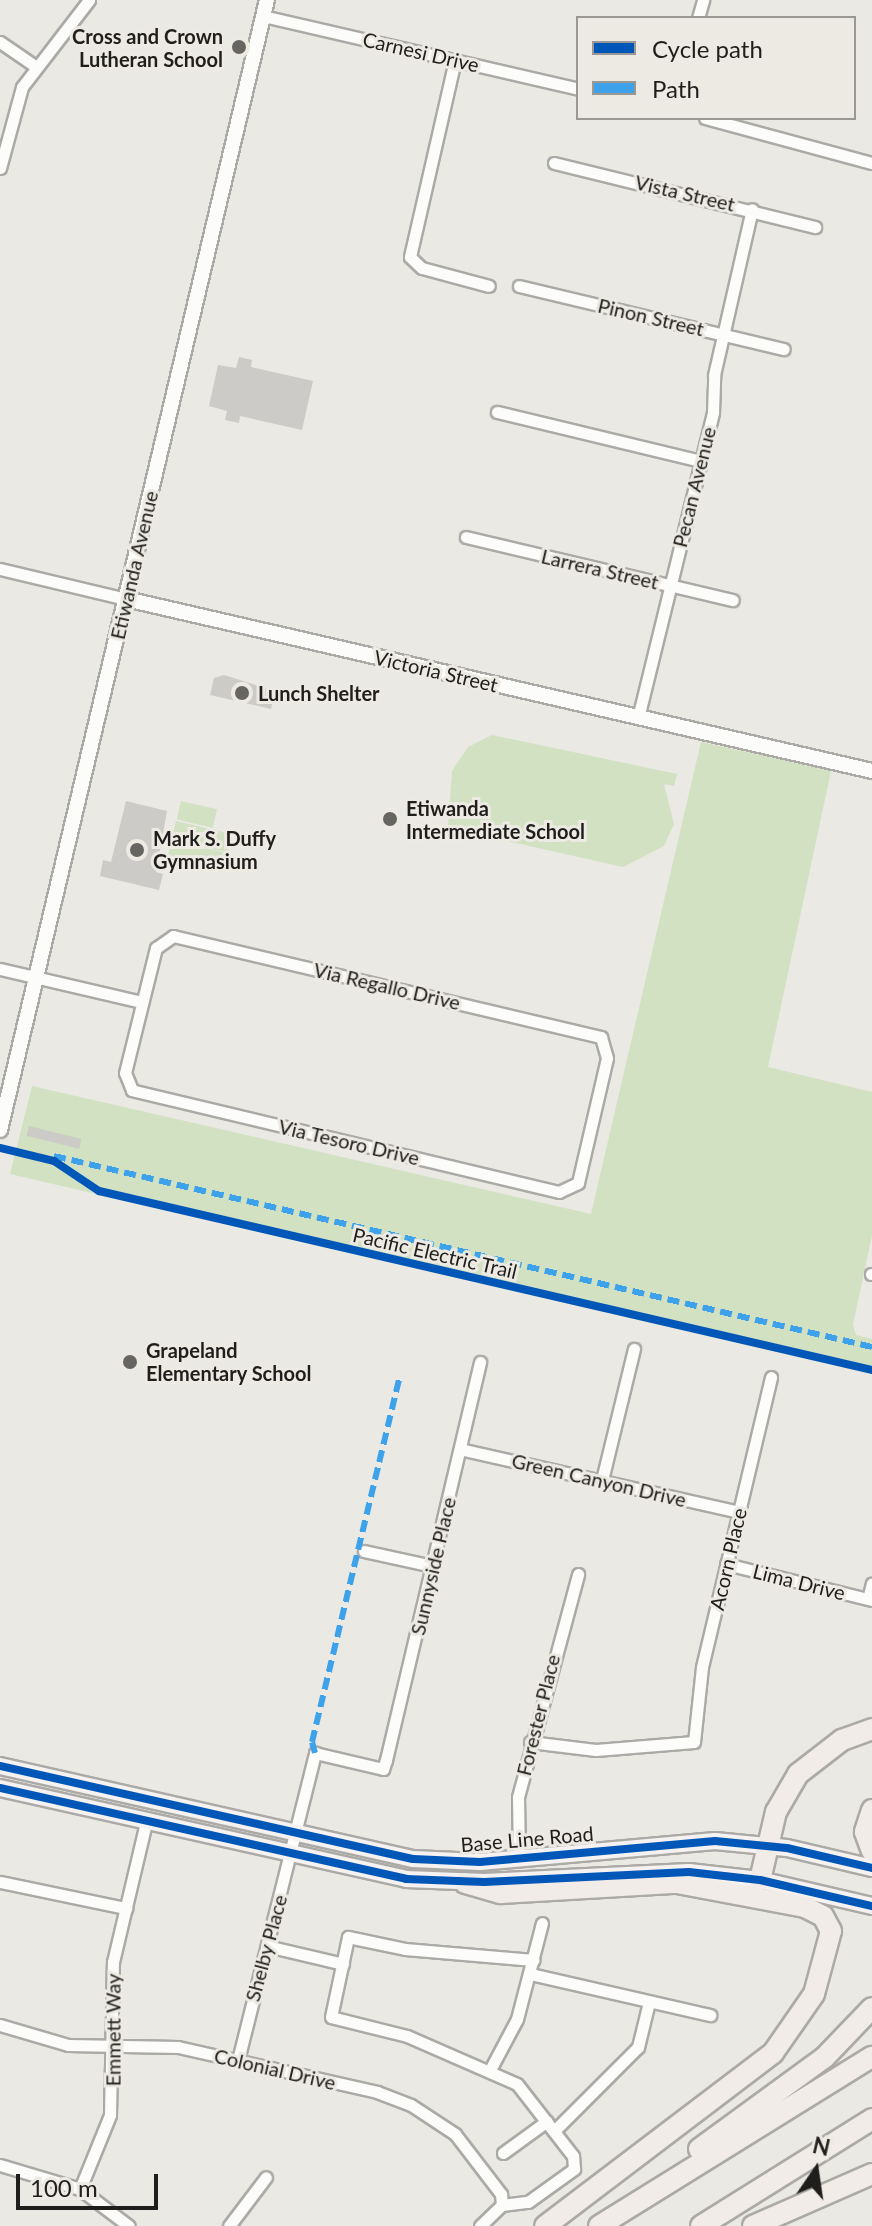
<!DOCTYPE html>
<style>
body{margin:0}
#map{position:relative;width:872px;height:2226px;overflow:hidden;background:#eae9e4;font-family:Lato,sans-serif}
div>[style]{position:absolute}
.green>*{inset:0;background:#d1e1c2;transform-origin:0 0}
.building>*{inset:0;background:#cccbc7;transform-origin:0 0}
.roads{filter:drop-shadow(2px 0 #abaaa6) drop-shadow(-2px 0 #abaaa6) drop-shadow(0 2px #abaaa6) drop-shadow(0 -2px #abaaa6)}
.minor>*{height:11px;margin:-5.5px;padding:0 5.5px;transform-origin:5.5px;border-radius:5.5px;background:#fcfcfb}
.tertiary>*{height:14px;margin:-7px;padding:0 7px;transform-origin:7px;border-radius:7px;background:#fcfcfb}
.primary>*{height:16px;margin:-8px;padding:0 8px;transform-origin:8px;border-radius:8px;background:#f6f2f1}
.motorway>*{height:20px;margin:-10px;padding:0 10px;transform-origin:10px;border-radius:10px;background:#f2ece9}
.quiet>*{height:6px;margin-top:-3px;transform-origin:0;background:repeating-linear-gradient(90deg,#3da2ea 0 12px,transparent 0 18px)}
.cycleway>*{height:8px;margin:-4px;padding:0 4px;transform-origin:4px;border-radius:4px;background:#0057b8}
.dots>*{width:22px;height:22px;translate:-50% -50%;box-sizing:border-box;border:4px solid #eceae2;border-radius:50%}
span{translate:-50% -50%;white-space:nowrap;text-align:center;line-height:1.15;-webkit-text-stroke:6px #eceae2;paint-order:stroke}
.poi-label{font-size:20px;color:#1f1e1c;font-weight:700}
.right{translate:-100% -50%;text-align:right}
.left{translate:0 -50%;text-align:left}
.street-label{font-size:20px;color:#1f1e1c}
.legend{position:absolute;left:576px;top:16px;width:280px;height:104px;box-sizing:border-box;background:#eceae2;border:2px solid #9a9893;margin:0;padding:10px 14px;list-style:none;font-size:24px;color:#1f1e1c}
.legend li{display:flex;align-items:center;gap:16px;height:40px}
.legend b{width:40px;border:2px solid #9a9893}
.north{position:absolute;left:776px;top:2130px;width:80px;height:80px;-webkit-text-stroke:6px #eceae2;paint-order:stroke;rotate:13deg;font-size:22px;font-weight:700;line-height:32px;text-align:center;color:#1f1e1c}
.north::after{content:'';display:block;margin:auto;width:28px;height:36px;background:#1f1e1c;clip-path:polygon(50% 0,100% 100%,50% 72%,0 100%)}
.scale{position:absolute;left:16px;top:2174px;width:142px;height:36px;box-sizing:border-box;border:4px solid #1f1e1c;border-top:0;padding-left:10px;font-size:24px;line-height:28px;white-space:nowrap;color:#1f1e1c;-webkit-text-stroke:6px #eceae2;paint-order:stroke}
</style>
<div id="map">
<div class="green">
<div style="clip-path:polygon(492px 735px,677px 774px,674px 786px,664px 784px,674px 824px,664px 846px,623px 867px,448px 828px,452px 771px,468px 747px)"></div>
<div style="clip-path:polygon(701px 742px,831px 771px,768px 1067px,872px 1092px,872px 1235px,853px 1325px,856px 1335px,872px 1339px,872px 1374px,10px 1174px,32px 1086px,591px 1214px)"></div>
<div style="left:181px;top:801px;width:37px;height:19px;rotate:13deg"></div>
<div style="clip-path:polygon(176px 821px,231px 834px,227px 852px,200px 847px,226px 853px,222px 872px,167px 859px)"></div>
</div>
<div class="building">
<div style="clip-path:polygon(239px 357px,252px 360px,251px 367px,313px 381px,302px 430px,240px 416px,239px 423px,225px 420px,227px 411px,209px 406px,218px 365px,236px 368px)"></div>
<div style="clip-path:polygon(224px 675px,275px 691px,271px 709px,210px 695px,214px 678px)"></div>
<div style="clip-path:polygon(126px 801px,167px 811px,156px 872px,163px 874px,159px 890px,100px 876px,103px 860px,111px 862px)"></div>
<div style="left:29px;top:1126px;width:54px;height:10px;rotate:14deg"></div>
</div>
<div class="roads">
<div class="minor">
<div style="left:263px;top:16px;width:323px;rotate:13deg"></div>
<div style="left:698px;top:18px;width:19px;rotate:-74deg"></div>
<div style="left:0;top:42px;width:42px;rotate:34.4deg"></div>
<div style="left:455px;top:60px;width:202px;rotate:102.9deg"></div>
<div style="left:410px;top:257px;width:16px;rotate:43deg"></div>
<div style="left:422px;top:268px;width:69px;rotate:15deg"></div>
<div style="left:705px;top:118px;width:173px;rotate:15.1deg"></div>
<div style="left:554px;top:163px;width:269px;rotate:13.8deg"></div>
<div style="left:0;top:168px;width:84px;rotate:-74.8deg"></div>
<div style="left:22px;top:87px;width:110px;rotate:-52.4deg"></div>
<div style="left:519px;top:286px;width:272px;rotate:13.4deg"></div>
<div style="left:497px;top:412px;width:210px;rotate:13.5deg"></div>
<div style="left:466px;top:537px;width:274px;rotate:13.3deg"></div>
<div style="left:0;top:569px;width:130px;rotate:13.4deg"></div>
<div style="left:638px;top:718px;width:315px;rotate:-76.2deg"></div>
<div style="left:713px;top:412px;width:37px;rotate:-88deg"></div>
<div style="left:714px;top:375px;width:170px;rotate:-77.1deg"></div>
<div style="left:173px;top:936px;width:440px;rotate:13.3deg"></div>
<div style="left:601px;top:1037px;width:22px;rotate:74deg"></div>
<div style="left:607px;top:1058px;width:128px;rotate:103.1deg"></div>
<div style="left:578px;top:1183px;width:21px;rotate:155deg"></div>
<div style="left:559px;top:1192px;width:439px;rotate:-166.6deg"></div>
<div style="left:132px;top:1090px;width:18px;rotate:-112deg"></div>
<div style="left:125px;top:1073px;width:129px;rotate:-76.1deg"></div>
<div style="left:156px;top:948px;width:21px;rotate:-35deg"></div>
<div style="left:0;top:969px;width:146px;rotate:13.1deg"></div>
<div style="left:871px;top:1274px;width:1px"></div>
<div style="left:460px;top:1449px;width:286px;rotate:12.7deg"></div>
<div style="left:602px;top:1480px;width:135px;rotate:-76.3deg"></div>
<div style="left:364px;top:1551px;width:71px;rotate:12.3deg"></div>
<div style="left:726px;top:1564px;width:150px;rotate:13.9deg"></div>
<div style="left:868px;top:1599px;width:16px;rotate:-76deg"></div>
<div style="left:530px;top:1742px;width:66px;rotate:6.9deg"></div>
<div style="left:596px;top:1750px;width:98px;rotate:-4.7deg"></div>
<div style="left:694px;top:1742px;width:75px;rotate:-83.9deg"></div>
<div style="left:702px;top:1667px;width:298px;rotate:-76.6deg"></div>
<div style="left:519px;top:1859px;width:62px;rotate:-90.9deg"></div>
<div style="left:518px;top:1797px;width:231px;rotate:-74.9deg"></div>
<div style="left:0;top:1882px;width:129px;rotate:11.7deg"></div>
<div style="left:267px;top:1946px;width:78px;rotate:13.3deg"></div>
<div style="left:531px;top:1974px;width:184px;rotate:12.9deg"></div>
<div style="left:0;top:2025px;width:71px;rotate:16.4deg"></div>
<div style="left:68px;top:2045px;width:110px;rotate:1deg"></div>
<div style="left:178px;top:2047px;width:204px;rotate:12.7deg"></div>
<div style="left:377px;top:2092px;width:36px;rotate:21deg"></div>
<div style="left:411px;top:2105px;width:53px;rotate:33.4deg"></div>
<div style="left:455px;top:2134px;width:76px;rotate:52.5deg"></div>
<div style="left:501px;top:2194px;width:11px;rotate:85deg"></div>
<div style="left:238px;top:2060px;width:317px;rotate:-75.9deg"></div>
<div style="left:315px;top:1753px;width:70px;rotate:13.2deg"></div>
<div style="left:383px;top:1769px;width:9px;rotate:-72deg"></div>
<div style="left:386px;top:1760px;width:409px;rotate:-76.7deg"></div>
<div style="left:491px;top:2068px;width:55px;rotate:-62deg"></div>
<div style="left:517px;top:2019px;width:99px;rotate:-75.4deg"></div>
<div style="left:554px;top:2131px;width:119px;rotate:-45deg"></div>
<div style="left:638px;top:2047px;width:46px;rotate:-76.3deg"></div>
<div style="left:503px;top:2153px;width:54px;rotate:-36deg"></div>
<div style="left:0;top:2165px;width:84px;rotate:16.7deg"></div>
<div style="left:80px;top:2189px;width:61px;rotate:37.1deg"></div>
<div style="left:80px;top:2189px;width:80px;rotate:-67.9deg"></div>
<div style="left:110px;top:2115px;width:153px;rotate:-88.9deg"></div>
<div style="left:113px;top:1962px;width:144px;rotate:-76.7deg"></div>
<div style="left:502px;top:2205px;width:26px;rotate:-7deg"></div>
<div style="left:528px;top:2202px;width:57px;rotate:-35.7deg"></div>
<div style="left:574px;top:2169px;width:13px;rotate:-94deg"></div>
<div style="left:573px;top:2156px;width:91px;rotate:-127.9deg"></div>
<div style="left:517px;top:2084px;width:120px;rotate:-156.4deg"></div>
<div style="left:407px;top:2036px;width:78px;rotate:-166deg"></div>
<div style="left:331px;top:2017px;width:82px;rotate:-78deg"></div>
<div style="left:348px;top:1937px;width:58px;rotate:11.9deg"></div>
<div style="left:405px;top:1949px;width:129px;rotate:4.9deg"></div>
<div style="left:229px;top:2226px;width:61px;rotate:-52.9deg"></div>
<div style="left:480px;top:2226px;width:30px;rotate:-44deg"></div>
</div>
<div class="tertiary">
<div style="left:126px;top:599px;width:766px;rotate:12.98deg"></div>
<div style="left:0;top:1130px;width:1161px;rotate:-76.71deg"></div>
</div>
<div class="primary">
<div style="left:0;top:1766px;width:423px;rotate:12.7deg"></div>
<div style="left:413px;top:1859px;width:67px;rotate:2.6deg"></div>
<div style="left:480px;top:1862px;width:236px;rotate:-5.1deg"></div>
<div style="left:715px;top:1841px;width:72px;rotate:5.6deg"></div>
<div style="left:787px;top:1848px;width:87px;rotate:13.2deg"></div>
<div style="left:0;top:1788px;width:416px;rotate:12.6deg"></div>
<div style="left:406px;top:1879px;width:78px;rotate:2.2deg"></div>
<div style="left:484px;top:1882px;width:205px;rotate:-2.8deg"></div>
<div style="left:689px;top:1872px;width:71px;rotate:6.4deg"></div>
<div style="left:760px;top:1880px;width:115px;rotate:13.1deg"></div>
</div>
<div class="motorway">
<div style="left:872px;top:1810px;width:23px;rotate:108deg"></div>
<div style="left:865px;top:1832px;width:20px;rotate:70deg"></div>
<div style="left:760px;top:1880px;width:70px;rotate:-76.8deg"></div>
<div style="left:776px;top:1812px;width:44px;rotate:-59.9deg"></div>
<div style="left:798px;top:1774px;width:56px;rotate:-37.7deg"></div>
<div style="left:842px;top:1740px;width:32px;rotate:-20deg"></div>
<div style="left:465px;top:1883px;width:37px;rotate:16deg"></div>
<div style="left:501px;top:1893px;width:176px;rotate:-3.3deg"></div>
<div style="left:677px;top:1883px;width:130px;rotate:10.6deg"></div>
<div style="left:805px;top:1907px;width:20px;rotate:27deg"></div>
<div style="left:823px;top:1916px;width:17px;rotate:62deg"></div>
<div style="left:831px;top:1931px;width:65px;rotate:105.1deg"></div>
<div style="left:814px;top:1994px;width:72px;rotate:124.8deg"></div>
<div style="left:773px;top:2053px;width:286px;rotate:142.8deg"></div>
<div style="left:699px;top:2149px;width:155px;rotate:-36.1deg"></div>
<div style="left:824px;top:2058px;width:69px;rotate:-46.2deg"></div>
<div style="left:599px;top:2226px;width:321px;rotate:-31.8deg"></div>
<div style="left:701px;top:2226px;width:202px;rotate:-32deg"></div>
<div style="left:753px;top:2226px;width:130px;rotate:-23.6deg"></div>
</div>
</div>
<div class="quiet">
<div style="left:54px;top:1156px;width:840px;rotate:13.14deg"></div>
<div style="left:315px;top:1753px;width:11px;rotate:-105deg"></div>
<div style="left:312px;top:1742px;width:376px;rotate:-76.5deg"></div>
</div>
<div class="cycleway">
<div style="left:0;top:1148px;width:56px;rotate:13.5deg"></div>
<div style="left:54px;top:1161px;width:54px;rotate:33.7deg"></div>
<div style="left:99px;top:1191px;width:793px;rotate:13.04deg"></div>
<div style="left:0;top:1766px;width:423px;rotate:12.7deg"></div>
<div style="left:413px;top:1859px;width:67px;rotate:2.6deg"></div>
<div style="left:480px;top:1862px;width:236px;rotate:-5.1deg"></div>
<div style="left:715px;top:1841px;width:72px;rotate:5.6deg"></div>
<div style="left:787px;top:1848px;width:87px;rotate:13.2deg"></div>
<div style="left:0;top:1788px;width:416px;rotate:12.6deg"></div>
<div style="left:406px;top:1879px;width:78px;rotate:2.2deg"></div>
<div style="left:484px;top:1882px;width:205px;rotate:-2.8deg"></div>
<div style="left:689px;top:1872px;width:71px;rotate:6.4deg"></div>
<div style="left:760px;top:1880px;width:115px;rotate:13.1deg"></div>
</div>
<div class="dots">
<div style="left:239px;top:47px;background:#666562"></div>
<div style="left:242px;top:693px;background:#666562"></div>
<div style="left:390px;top:819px;background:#666562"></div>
<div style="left:137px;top:850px;background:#666562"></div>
<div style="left:130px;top:1362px;background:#666562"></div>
</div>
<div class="poi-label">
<span class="right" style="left:223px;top:48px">Cross and Crown<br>Lutheran School</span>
<span class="left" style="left:258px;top:693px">Lunch Shelter</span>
<span class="left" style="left:406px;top:820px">Etiwanda<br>Intermediate School</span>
<span class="left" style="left:153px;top:850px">Mark S. Duffy<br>Gymnasium</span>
<span class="left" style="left:146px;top:1362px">Grapeland<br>Elementary School</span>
</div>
<div class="street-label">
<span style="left:421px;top:52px;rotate:13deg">Carnesi Drive</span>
<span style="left:685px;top:193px;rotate:13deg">Vista Street</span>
<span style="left:651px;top:317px;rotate:13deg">Pinon Street</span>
<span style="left:694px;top:487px;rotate:-76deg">Pecan Avenue</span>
<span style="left:134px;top:565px;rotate:-77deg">Etiwanda Avenue</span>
<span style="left:600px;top:569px;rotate:13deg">Larrera Street</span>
<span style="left:436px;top:671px;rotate:13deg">Victoria Street</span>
<span style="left:387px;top:986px;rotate:13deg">Via Regallo Drive</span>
<span style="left:349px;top:1142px;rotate:13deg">Via Tesoro Drive</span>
<span style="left:435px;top:1253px;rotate:13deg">Pacific Electric Trail</span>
<span style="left:599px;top:1480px;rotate:13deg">Green Canyon Drive</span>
<span style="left:728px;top:1559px;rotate:-77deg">Acorn Place</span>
<span style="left:433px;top:1566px;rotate:-77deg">Sunnyside Place</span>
<span style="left:799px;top:1582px;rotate:14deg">Lima Drive</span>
<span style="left:538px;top:1715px;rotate:-76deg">Forester Place</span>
<span style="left:527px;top:1839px;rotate:-5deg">Base Line Road</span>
<span style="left:266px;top:1948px;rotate:-75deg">Shelby Place</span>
<span style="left:113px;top:2030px;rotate:-90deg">Emmett Way</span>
<span style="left:275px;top:2069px;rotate:13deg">Colonial Drive</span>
</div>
<ul class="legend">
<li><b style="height:10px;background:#0057b8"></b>Cycle path</li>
<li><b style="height:10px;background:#3da2ea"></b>Path</li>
</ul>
<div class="north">N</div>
<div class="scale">100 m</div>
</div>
